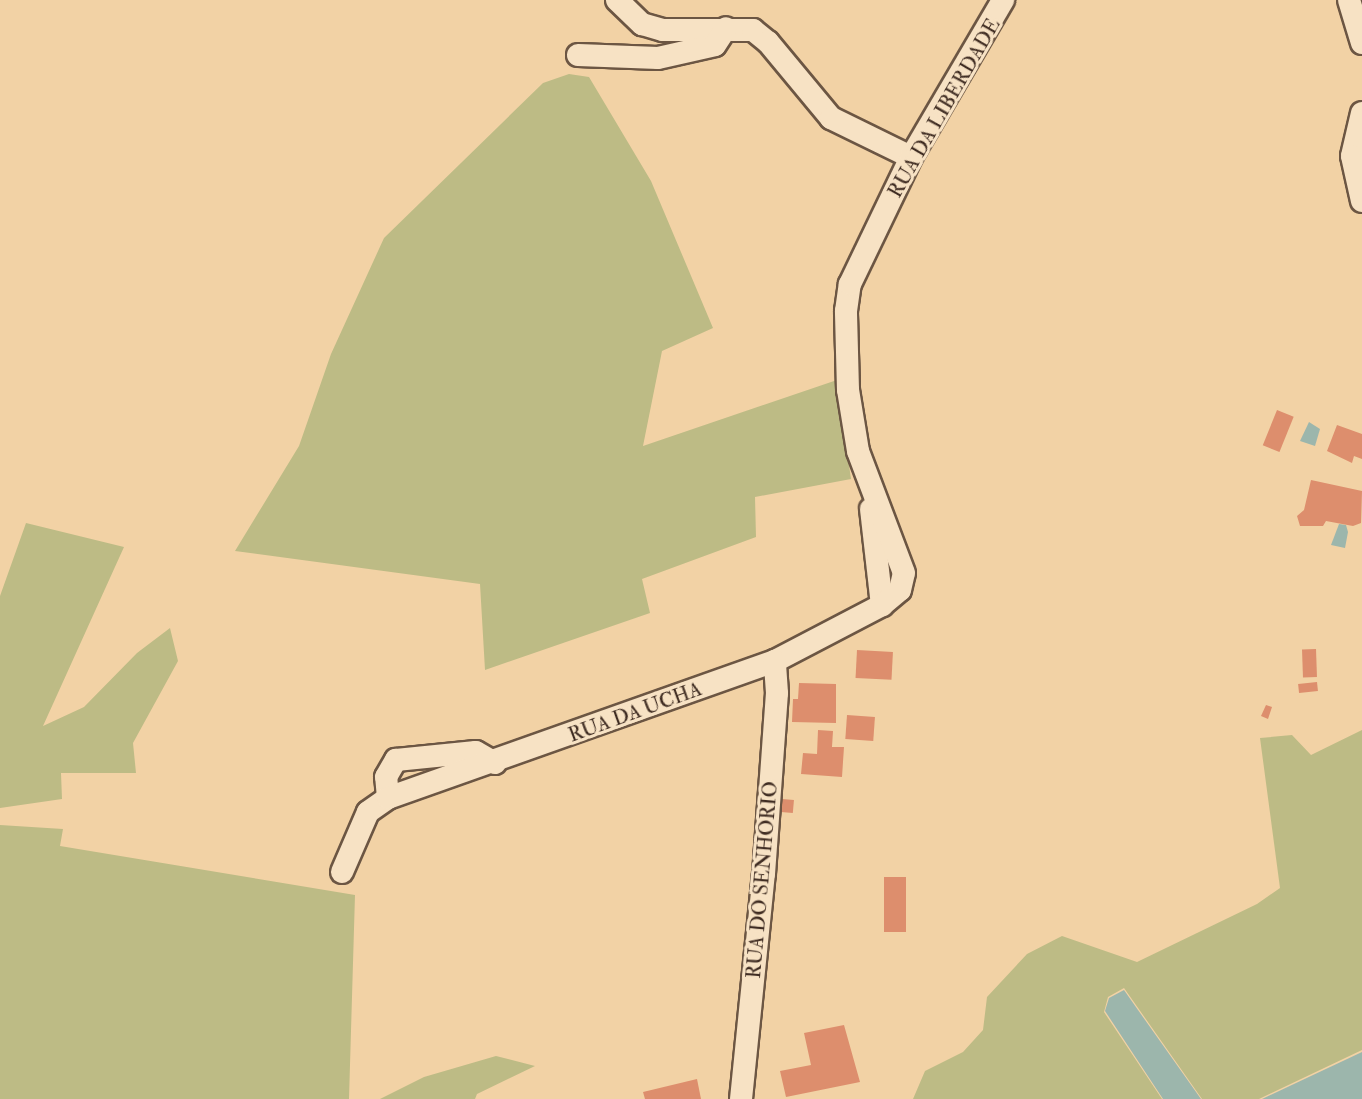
<!DOCTYPE html>
<style>
body{margin:0}
#map{position:relative;width:1362px;height:1099px;overflow:hidden;background:#f2d2a5;font-family:"IM FELL Double Pica",serif}
div>[style]{position:absolute}
.green>*{inset:0;background:#bdbb85}
.water>*{inset:0;background:#9cb6ac}
.building>*{inset:0;background:#dd8e6d;transform-origin:0 0}
.roads{filter:drop-shadow(2px 0 #6c5643) drop-shadow(-2px 0 #6c5643) drop-shadow(0 2px #6c5643) drop-shadow(0 -2px #6c5643)}
.minor>*{height:22px;margin:-11px;padding:0 11px;transform-origin:11px;border-radius:11px;background:#f7e2c4}
span{translate:-50% -50%;white-space:nowrap;text-align:center;line-height:1.15;-webkit-text-stroke:6px #f7e2c4;paint-order:stroke}
.street-label{font-size:20px;color:#3f2c22}
</style>
<div id="map">
<div class="green">
<div style="clip-path:polygon(569px 74px,589px 77px,651px 181px,713px 328px,662px 351px,643px 446px,837px 380px,851px 479px,755px 497px,756px 537px,642px 579px,650px 613px,485px 670px,480px 584px,235px 551px,299px 446px,331px 354px,384px 238px,543px 83px)"></div>
<div style="clip-path:polygon(26px 523px,124px 547px,43px 726px,84px 707px,137px 653px,170px 628px,178px 661px,133px 743px,136px 773px,61px 773px,62px 799px,0 808px,0 596px)"></div>
<div style="clip-path:polygon(1362px 730px,1362px 1050px,1259px 1099px,1202px 1099px,1124px 988px,1108px 997px,1104px 1012px,1162px 1099px,913px 1099px,925px 1071px,963px 1052px,983px 1030px,987px 997px,1027px 954px,1062px 936px,1137px 962px,1257px 904px,1280px 888px,1260px 738px,1292px 735px,1311px 755px)"></div>
<div style="clip-path:polygon(0 825px,63px 829px,60px 846px,355px 895px,349px 1099px,0 1099px)"></div>
<div style="clip-path:polygon(496px 1056px,535px 1066px,477px 1094px,475px 1099px,380px 1099px,424px 1077px)"></div>
</div>
<div class="water">
<div style="clip-path:polygon(1309px 422px,1320px 429px,1315px 446px,1300px 441px)"></div>
<div style="clip-path:polygon(1339px 524px,1346px 525px,1348px 532px,1345px 548px,1331px 545px)"></div>
<div style="clip-path:polygon(1124px 990px,1138px 1010px,1201px 1099px,1163px 1099px,1105px 1011px,1109px 998px)"></div>
<div style="clip-path:polygon(1362px 1052px,1362px 1099px,1262px 1099px)"></div>
</div>
<div class="building">
<div style="left:1277px;top:410px;width:18px;height:38px;rotate:22deg"></div>
<div style="clip-path:polygon(1337px 425px,1362px 434px,1362px 459px,1354px 456px,1352px 463px,1327px 451px)"></div>
<div style="clip-path:polygon(1311px 480px,1362px 491px,1361px 523px,1353px 526px,1326px 521px,1323px 526px,1300px 526px,1297px 516px,1304px 510px)"></div>
<div style="left:1316px;top:649px;width:28px;height:14px;rotate:88deg"></div>
<div style="left:857px;top:650px;width:36px;height:28px;rotate:3deg"></div>
<div style="left:1317px;top:682px;width:9px;height:19px;rotate:84deg"></div>
<div style="clip-path:polygon(799px 683px,836px 684px,836px 723px,792px 722px,793px 699px,798px 699px)"></div>
<div style="clip-path:polygon(1266px 705px,1272px 707px,1268px 719px,1261px 716px)"></div>
<div style="left:847px;top:715px;width:28px;height:24px;rotate:4deg"></div>
<div style="clip-path:polygon(818px 730px,833px 731px,832px 747px,844px 747px,842px 777px,801px 774px,803px 753px,817px 754px)"></div>
<div style="left:782px;top:799px;width:12px;height:13px;rotate:5deg"></div>
<div style="left:884px;top:877px;width:22px;height:55px"></div>
<div style="clip-path:polygon(844px 1025px,860px 1082px,786px 1097px,780px 1071px,811px 1065px,804px 1033px)"></div>
<div style="clip-path:polygon(697px 1079px,701px 1099px,645px 1099px,643px 1092px)"></div>
</div>
<div class="roads">
<div class="minor">
<div style="left:617px;top:0;width:35px;rotate:44deg"></div>
<div style="left:642px;top:24px;width:22px;rotate:16deg"></div>
<div style="left:663px;top:30px;width:90px"></div>
<div style="left:753px;top:30px;width:19px;rotate:39deg"></div>
<div style="left:768px;top:42px;width:99px;rotate:50.3deg"></div>
<div style="left:831px;top:118px;width:89px;rotate:26deg"></div>
<div style="left:1349px;top:0;width:45px;rotate:73.2deg"></div>
<div style="left:578px;top:55px;width:80px;rotate:2.1deg"></div>
<div style="left:658px;top:58px;width:58px;rotate:-12.8deg"></div>
<div style="left:715px;top:45px;width:20px;rotate:-57deg"></div>
<div style="left:1362px;top:113px;width:44px;rotate:103.1deg"></div>
<div style="left:1352px;top:156px;width:46px;rotate:77.5deg"></div>
<div style="left:871px;top:509px;width:97px;rotate:83.5deg"></div>
<div style="left:388px;top:798px;width:21px;rotate:-95deg"></div>
<div style="left:386px;top:777px;width:20px;rotate:-60deg"></div>
<div style="left:396px;top:760px;width:80px;rotate:-5.7deg"></div>
<div style="left:476px;top:752px;width:22px;rotate:30deg"></div>
<div style="left:342px;top:872px;width:65px;rotate:-66.6deg"></div>
<div style="left:368px;top:812px;width:24px;rotate:-35deg"></div>
<div style="left:388px;top:798px;width:411px;rotate:-19.5deg"></div>
<div style="left:775px;top:661px;width:121px;rotate:-27.6deg"></div>
<div style="left:882px;top:605px;width:23px;rotate:-40deg"></div>
<div style="left:900px;top:590px;width:17px;rotate:-77deg"></div>
<div style="left:904px;top:573px;width:130px;rotate:-110.7deg"></div>
<div style="left:858px;top:451px;width:62px;rotate:-99.3deg"></div>
<div style="left:848px;top:390px;width:79px;rotate:-91.5deg"></div>
<div style="left:846px;top:311px;width:27px;rotate:-82deg"></div>
<div style="left:850px;top:284px;width:141px;rotate:-64.3deg"></div>
<div style="left:911px;top:157px;width:182px;rotate:-59.6deg"></div>
<div style="left:741px;top:1099px;width:226px;rotate:-84.2deg"></div>
<div style="left:764px;top:874px;width:181px;rotate:-85.9deg"></div>
<div style="left:777px;top:693px;width:32px;rotate:-94deg"></div>
</div>
</div>
<div class="street-label">
<span style="left:944px;top:108px;rotate:-60deg">RUA DA LIBERDADE</span>
<span style="left:635px;top:712px;rotate:-20deg">RUA DA UCHA</span>
<span style="left:762px;top:880px;rotate:-85deg">RUA DO SENHORIO</span>
</div>
</div>
